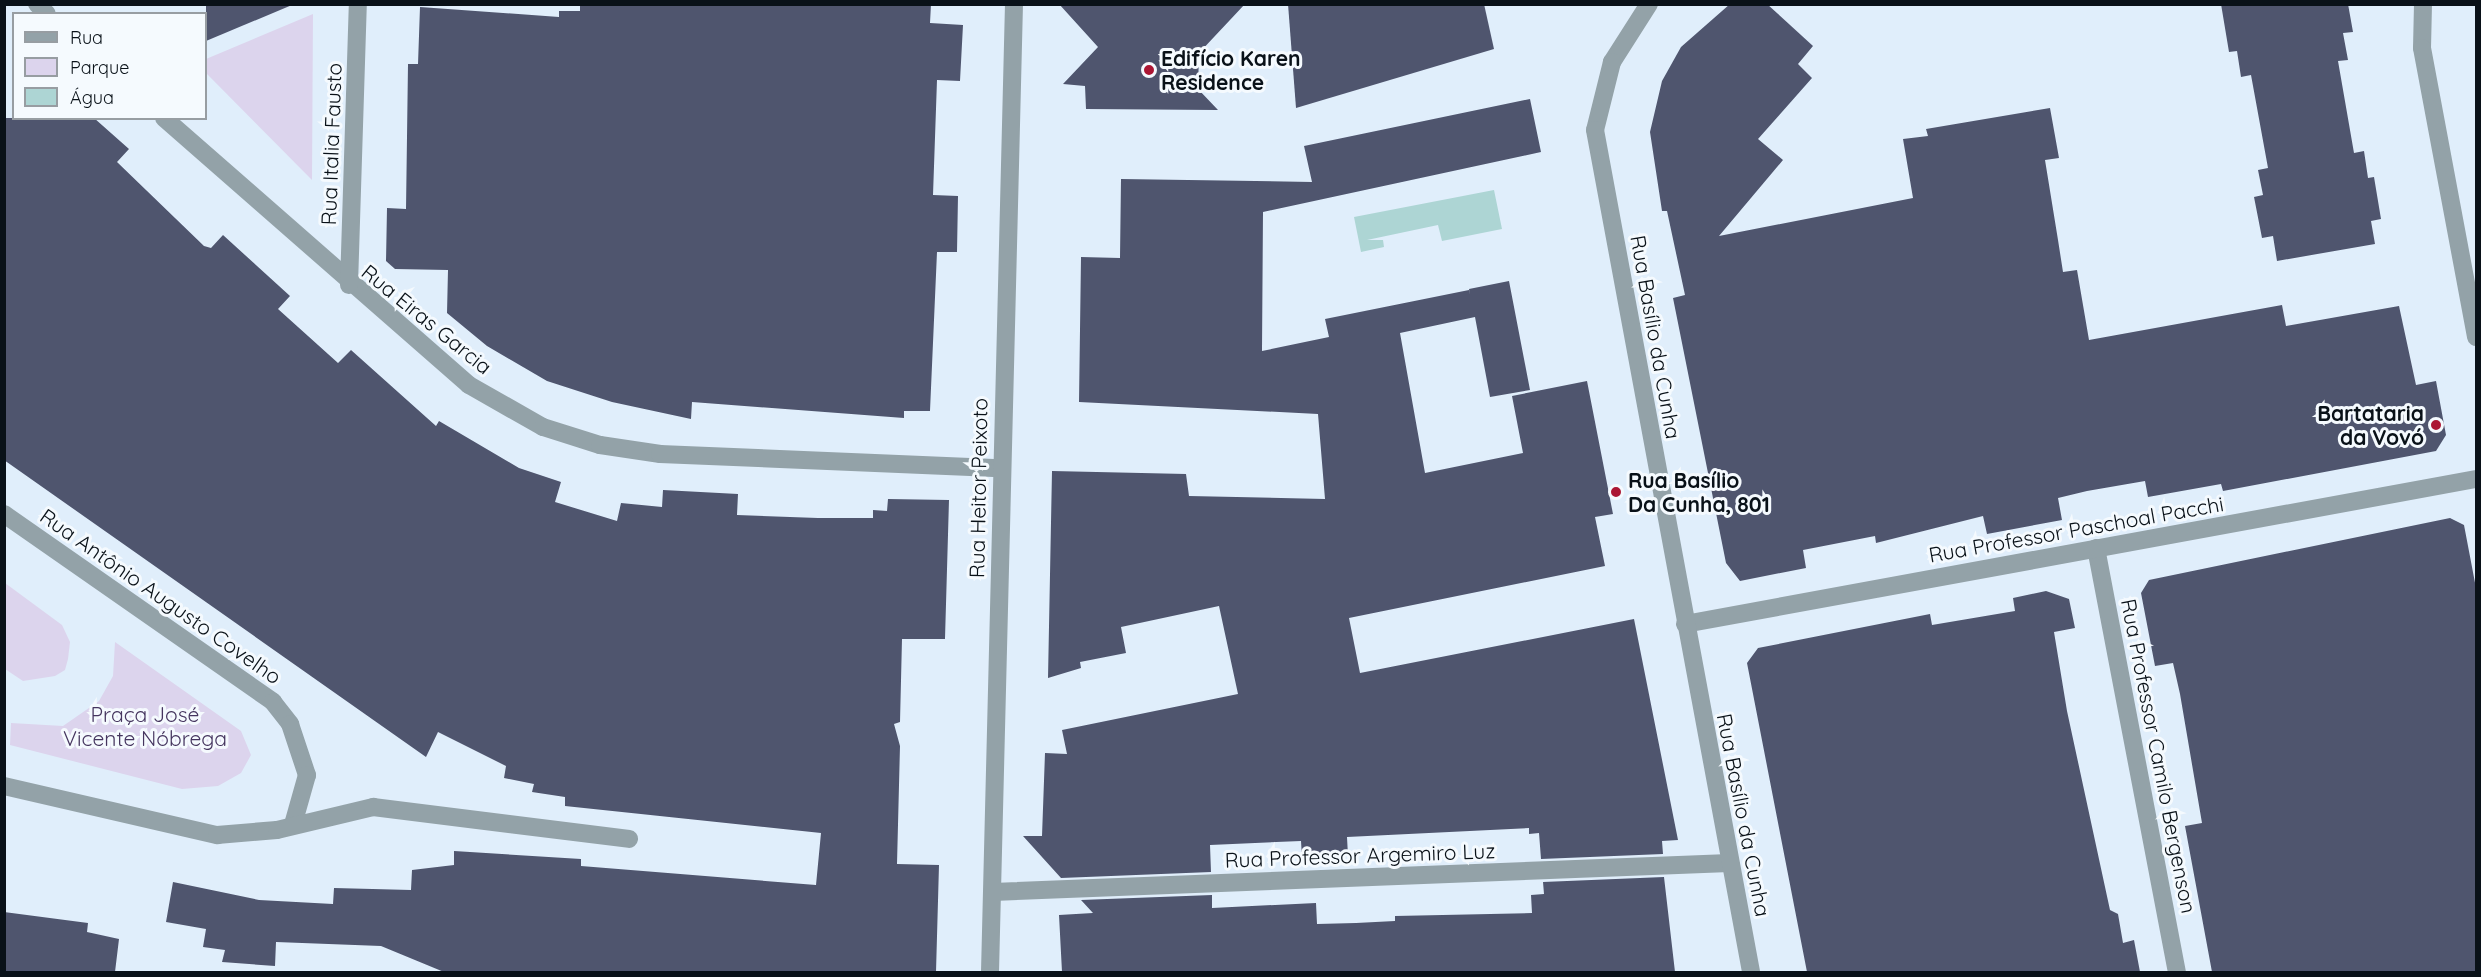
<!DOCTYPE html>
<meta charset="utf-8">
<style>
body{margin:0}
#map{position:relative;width:2481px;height:977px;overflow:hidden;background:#e0eefb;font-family:Quicksand,sans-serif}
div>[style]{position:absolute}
.green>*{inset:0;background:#dcd4ed}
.water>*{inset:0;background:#add5d4}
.building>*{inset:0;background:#4f556e}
.minor>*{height:18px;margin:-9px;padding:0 9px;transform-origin:9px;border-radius:9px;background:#93a2a8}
.tertiary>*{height:18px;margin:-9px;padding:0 9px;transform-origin:9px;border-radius:9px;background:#93a2a8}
.dots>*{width:16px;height:16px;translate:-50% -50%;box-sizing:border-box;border:3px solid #f5fafe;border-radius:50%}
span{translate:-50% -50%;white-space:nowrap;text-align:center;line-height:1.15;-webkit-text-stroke:6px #f5fafe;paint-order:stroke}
.poi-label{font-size:21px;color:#091118;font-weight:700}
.left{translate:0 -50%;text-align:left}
.right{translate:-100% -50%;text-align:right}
.street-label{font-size:21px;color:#091118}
.park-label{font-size:21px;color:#45355f}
.frame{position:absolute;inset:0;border:6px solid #091118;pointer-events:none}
.legend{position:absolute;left:12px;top:12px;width:195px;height:108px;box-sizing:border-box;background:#f5fafe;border:2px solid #979da2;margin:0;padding:8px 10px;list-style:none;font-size:18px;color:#091118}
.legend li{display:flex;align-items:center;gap:12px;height:30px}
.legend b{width:30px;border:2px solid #979da2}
</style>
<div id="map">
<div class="green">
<div style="clip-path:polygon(313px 14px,312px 180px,206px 73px,206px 59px)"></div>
<div style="clip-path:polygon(5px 583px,62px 625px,70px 642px,68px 659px,65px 670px,55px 676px,23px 681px,5px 669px)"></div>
<div style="clip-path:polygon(115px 642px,241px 731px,251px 755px,241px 773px,218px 786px,182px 789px,10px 745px,11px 723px,63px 726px,99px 701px,113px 676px)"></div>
</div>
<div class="water">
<div style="clip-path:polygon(1494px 190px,1502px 229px,1442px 241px,1438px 225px,1367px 240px,1383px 240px,1384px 247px,1361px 252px,1354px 217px)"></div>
</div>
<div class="building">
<div style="clip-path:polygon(206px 4px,292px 4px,292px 5px,206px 41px)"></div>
<div style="clip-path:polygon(580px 4px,931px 4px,930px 23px,963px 25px,960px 81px,937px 80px,933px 195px,958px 196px,957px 252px,937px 252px,930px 411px,904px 411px,904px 418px,692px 402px,691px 419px,612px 402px,547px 381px,487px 346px,447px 313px,448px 270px,395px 269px,386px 261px,387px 208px,406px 209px,408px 64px,418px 64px,420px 7px,559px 17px,559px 11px,580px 11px)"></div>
<div style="clip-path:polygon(1059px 4px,1245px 4px,1199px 53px,1198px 89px,1218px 110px,1086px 109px,1085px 86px,1063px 84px,1098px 47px)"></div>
<div style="clip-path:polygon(1288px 4px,1484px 4px,1494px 49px,1296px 108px)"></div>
<div style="clip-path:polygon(1730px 4px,1767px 4px,1813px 46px,1798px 64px,1812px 78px,1758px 139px,1783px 160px,1719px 236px,1913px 198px,1903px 139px,1928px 136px,1926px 129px,2050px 108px,2059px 158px,2045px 160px,2058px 240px,2063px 272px,2077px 270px,2089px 340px,2282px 305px,2286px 326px,2399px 306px,2416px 385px,2436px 381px,2446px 435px,2436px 451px,2223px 491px,2221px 484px,2148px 497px,2145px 481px,2087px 491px,2058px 498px,2062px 520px,1987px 534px,1983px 516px,1876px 543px,1875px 536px,1803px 550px,1806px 568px,1740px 581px,1726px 563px,1673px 298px,1685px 295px,1667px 211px,1662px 211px,1650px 132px,1662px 81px,1681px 47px)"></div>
<div style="clip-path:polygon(2221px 4px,2348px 4px,2353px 32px,2343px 33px,2348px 60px,2338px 61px,2354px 153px,2364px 151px,2368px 178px,2374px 177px,2381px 219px,2371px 221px,2375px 244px,2277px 261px,2273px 236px,2262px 238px,2254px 197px,2263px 195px,2258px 170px,2268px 168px,2251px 75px,2241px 77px,2237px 51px,2229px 52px)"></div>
<div style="clip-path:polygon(1530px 99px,1541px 152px,1263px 212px,1262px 351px,1329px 337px,1325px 319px,1469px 290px,1470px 295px,1469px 289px,1509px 281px,1530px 390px,1490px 397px,1475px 317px,1400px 333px,1425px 473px,1523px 453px,1512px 396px,1587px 381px,1613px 514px,1595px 517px,1605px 566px,1349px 618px,1360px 673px,1634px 619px,1678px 840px,1662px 841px,1663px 854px,1541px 859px,1539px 833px,1529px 834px,1529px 828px,1347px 837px,1348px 856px,1302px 858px,1301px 841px,1210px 845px,1211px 872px,1061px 878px,1023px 836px,1042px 836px,1045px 753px,1067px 754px,1062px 730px,1238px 694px,1219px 606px,1121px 627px,1126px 653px,1080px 662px,1081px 668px,1048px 678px,1052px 471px,1186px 474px,1189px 496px,1325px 499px,1318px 414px,1079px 402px,1081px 257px,1120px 258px,1121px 179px,1312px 182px,1304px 146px)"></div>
<div style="clip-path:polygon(4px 118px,94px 118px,129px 149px,117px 162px,204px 246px,211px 248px,223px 235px,290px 296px,278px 309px,338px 363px,351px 350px,436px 426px,439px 421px,519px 468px,561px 482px,555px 502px,617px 521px,621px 503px,662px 507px,663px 490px,738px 494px,737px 515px,818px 518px,873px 518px,873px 510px,887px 511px,888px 499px,949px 500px,945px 639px,902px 639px,900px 722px,894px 724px,900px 746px,897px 864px,939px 865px,936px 972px,444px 972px,381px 946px,276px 942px,275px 966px,222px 962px,225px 950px,203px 947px,206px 929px,166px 922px,173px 882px,259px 900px,333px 904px,334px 888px,411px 890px,412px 870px,454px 865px,454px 851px,581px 859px,581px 866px,816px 885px,821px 833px,565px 806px,565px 797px,532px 792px,534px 784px,504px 778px,506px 766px,438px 732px,426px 757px,4px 460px)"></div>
<div style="clip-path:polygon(2450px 518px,2464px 525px,2476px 588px,2476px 972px,2212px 972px,2185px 826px,2202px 823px,2180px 694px,2173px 663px,2155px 666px,2141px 593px,2149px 580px)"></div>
<div style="clip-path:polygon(2046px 591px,2069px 599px,2075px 628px,2054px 632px,2067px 711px,2110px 910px,2118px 914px,2123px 943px,2134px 940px,2140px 972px,1807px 972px,1747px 663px,1758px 648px,1930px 614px,1932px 625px,2015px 611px,2013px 598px)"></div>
<div style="clip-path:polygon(1664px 877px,1675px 972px,1062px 972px,1059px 915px,1093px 913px,1081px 900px,1212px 895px,1212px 908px,1316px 903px,1317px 924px,1356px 923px,1395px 921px,1395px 916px,1532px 913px,1531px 895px,1544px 894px,1543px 882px)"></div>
<div style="clip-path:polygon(4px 912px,88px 923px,87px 932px,119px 939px,115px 972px,4px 972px)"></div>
</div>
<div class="minor">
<div style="left:37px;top:4px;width:14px;rotate:45deg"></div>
<div style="left:164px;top:118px;width:405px;rotate:41.2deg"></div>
<div style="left:469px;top:385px;width:85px;rotate:29.6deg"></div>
<div style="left:543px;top:427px;width:60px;rotate:17.5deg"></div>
<div style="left:600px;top:445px;width:61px;rotate:8.5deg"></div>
<div style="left:660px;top:454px;width:340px;rotate:2.4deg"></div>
<div style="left:349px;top:285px;width:281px;rotate:-88.2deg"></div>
<div style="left:4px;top:514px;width:328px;rotate:34.9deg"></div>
<div style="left:273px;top:702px;width:28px;rotate:52deg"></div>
<div style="left:290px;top:724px;width:54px;rotate:71.6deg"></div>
<div style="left:307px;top:775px;width:48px;rotate:105.8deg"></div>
<div style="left:2096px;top:548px;width:432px;rotate:79.2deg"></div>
<div style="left:1685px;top:624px;width:804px;rotate:-10.39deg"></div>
<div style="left:4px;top:786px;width:219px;rotate:13deg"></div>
<div style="left:217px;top:835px;width:60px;rotate:-4.8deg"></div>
<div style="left:277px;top:830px;width:99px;rotate:-13.5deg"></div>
<div style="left:373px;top:807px;width:258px;rotate:7.1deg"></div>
<div style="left:993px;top:892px;width:737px;rotate:-2.26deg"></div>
<div style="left:990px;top:972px;width:968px;rotate:-88.58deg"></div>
</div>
<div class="tertiary">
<div style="left:1649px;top:4px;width:69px;rotate:122.5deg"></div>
<div style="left:1612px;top:62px;width:70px;rotate:104deg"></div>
<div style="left:1595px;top:130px;width:856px;rotate:79.5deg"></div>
<div style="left:2423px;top:4px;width:44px;rotate:91.3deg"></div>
<div style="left:2422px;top:48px;width:294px;rotate:79.4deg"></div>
</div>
<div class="dots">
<div style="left:1149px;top:70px;background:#ab1633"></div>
<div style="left:2436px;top:425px;background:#ab1633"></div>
<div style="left:1616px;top:492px;background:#ab1633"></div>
</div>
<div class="poi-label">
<span class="left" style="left:1161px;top:70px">Edifício Karen<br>Residence</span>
<span class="right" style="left:2424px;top:425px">Bartataria<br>da Vovó</span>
<span class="left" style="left:1628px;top:492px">Rua Basílio<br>Da Cunha, 801</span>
</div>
<div class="street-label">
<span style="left:331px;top:144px;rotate:-88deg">Rua Italia Fausto</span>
<span style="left:427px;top:319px;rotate:39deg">Rua Eiras Garcia</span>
<span style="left:1656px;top:337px;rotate:80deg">Rua Basílio da Cunha</span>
<span style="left:978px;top:488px;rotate:-89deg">Rua Heitor Peixoto</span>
<span style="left:2076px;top:529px;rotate:-10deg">Rua Professor Paschoal Pacchi</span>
<span style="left:161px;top:596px;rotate:35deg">Rua Antônio Augusto Covelho</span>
<span style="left:2159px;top:756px;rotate:79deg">Rua Professor Camilo Bergenson</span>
<span style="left:1744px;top:815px;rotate:79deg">Rua Basílio da Cunha</span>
<span style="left:1360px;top:855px;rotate:-2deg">Rua Professor Argemiro Luz</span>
</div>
<div class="park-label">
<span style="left:145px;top:726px">Praça José<br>Vicente Nóbrega</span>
</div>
<div class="frame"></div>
<ul class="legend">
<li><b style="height:8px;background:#93a2a8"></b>Rua</li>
<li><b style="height:16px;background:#dcd4ed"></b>Parque</li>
<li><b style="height:16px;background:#add5d4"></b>Água</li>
</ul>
</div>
